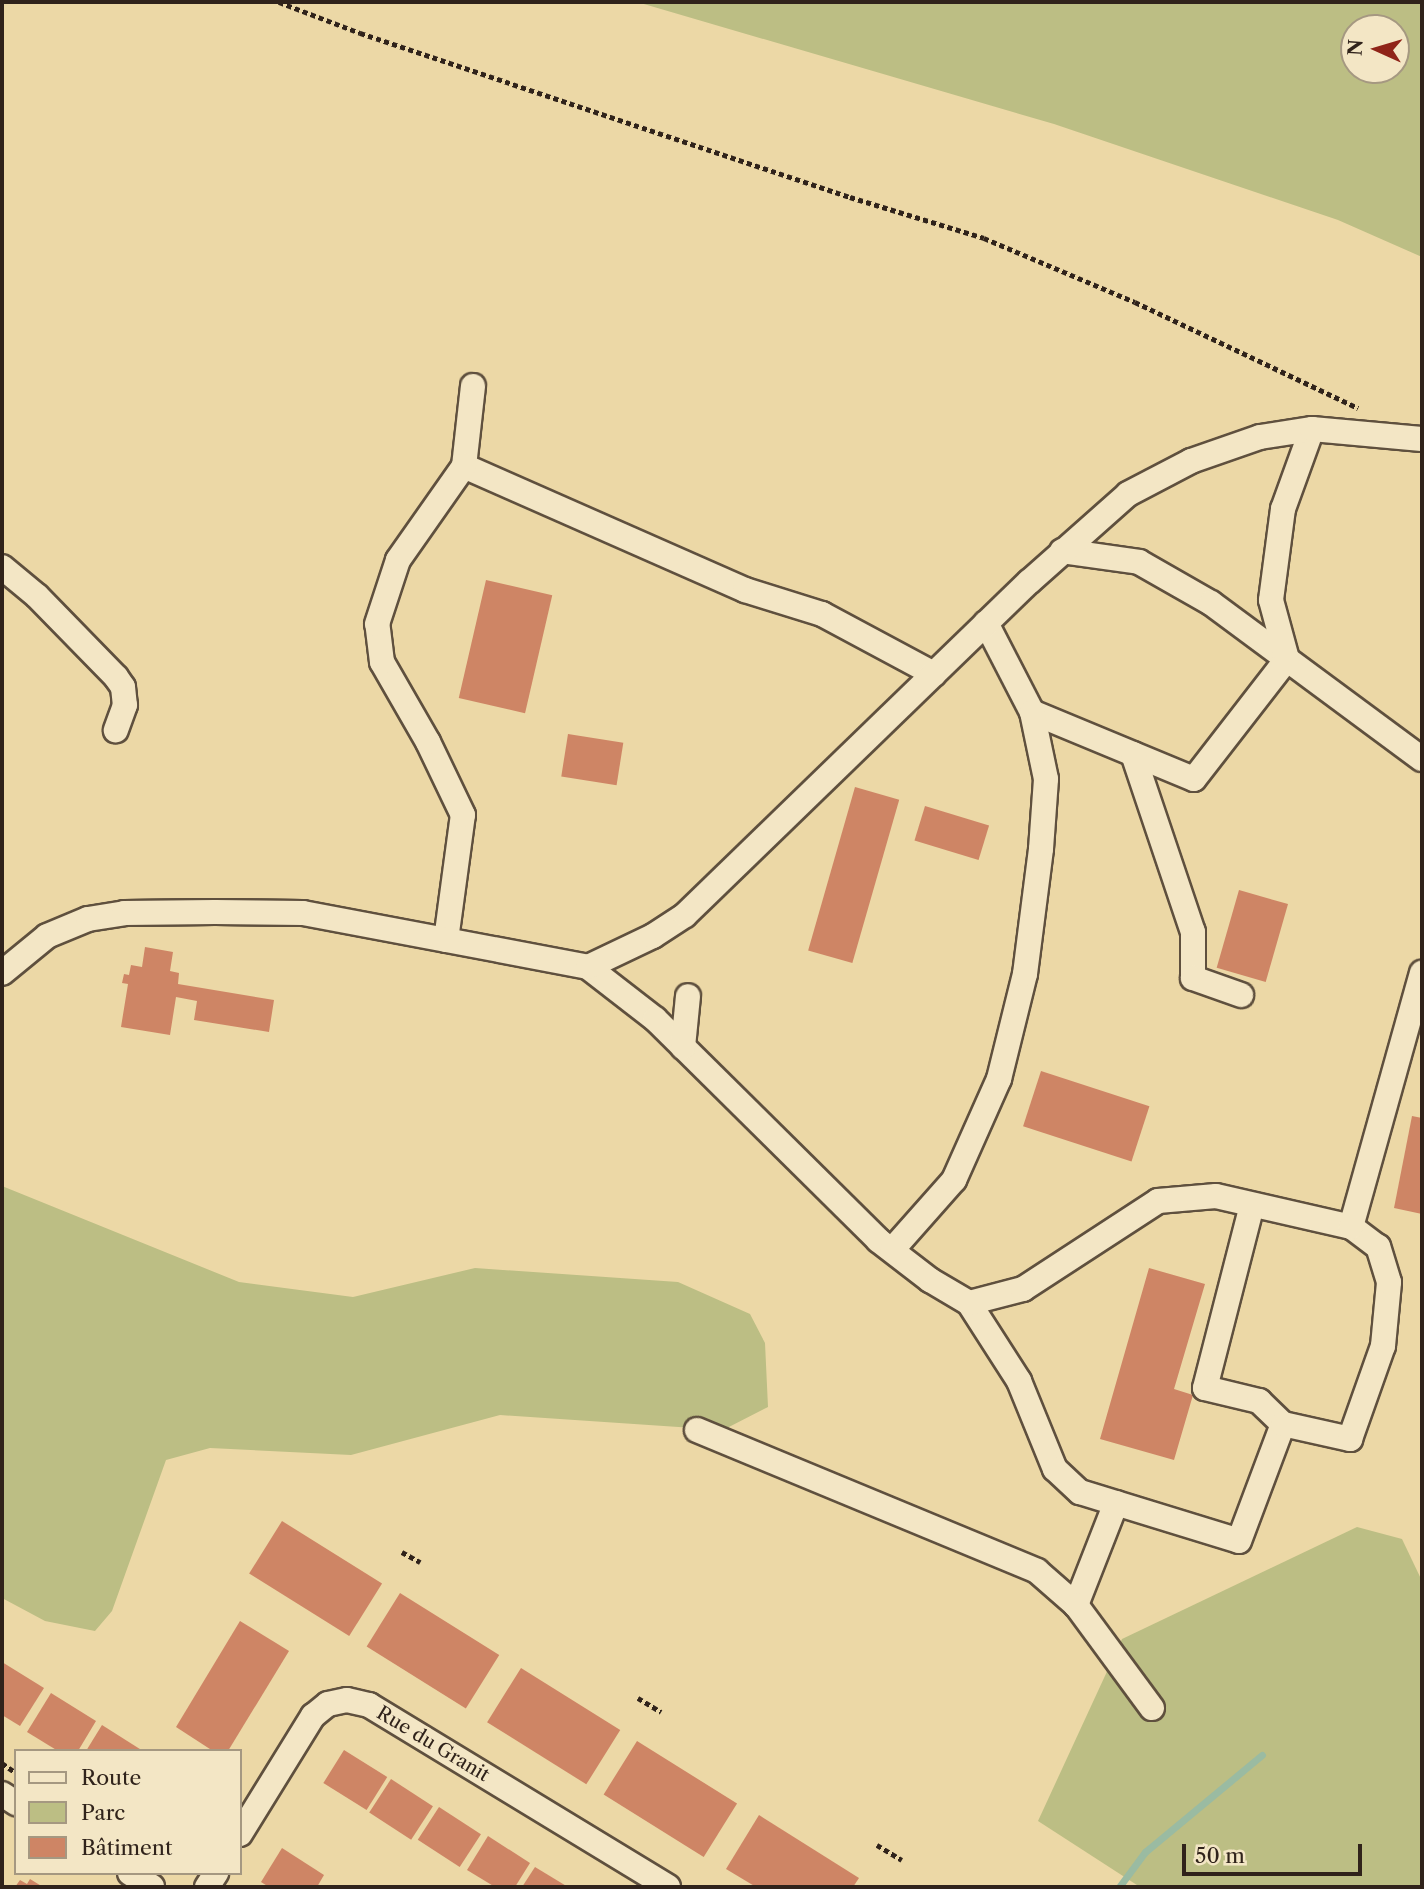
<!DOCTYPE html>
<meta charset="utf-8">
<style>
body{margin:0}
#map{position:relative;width:1424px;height:1889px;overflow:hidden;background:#ecd8a6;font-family:"Libre Caslon Text",serif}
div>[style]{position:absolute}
.green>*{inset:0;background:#bcbe84}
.stream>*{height:7px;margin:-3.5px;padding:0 3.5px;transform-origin:3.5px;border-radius:3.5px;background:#9abba2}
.building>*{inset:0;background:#ce8565;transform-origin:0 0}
.path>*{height:4.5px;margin-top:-2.25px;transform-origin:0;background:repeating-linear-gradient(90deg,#30231b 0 5px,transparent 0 8.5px)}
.roads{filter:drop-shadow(2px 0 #5f503e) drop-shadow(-2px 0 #5f503e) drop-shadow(0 2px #5f503e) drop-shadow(0 -2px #5f503e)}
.minor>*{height:24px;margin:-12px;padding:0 12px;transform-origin:12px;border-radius:12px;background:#f3e6c5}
span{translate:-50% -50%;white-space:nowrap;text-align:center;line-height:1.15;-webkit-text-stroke:5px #f3e6c5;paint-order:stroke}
.street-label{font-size:19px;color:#30231b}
.frame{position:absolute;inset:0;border:4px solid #30231b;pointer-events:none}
.legend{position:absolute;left:14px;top:1749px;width:228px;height:126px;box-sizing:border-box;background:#f3e6c5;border:2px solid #a59881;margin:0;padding:9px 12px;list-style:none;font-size:21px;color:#30231b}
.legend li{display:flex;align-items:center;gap:14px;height:35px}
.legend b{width:35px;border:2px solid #a59881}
.north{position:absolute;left:1340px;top:14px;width:70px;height:70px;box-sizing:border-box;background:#f3e6c5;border:2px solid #a59881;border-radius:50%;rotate:274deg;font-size:19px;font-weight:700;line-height:28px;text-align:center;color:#30231b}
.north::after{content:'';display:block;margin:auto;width:24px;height:32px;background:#8f2418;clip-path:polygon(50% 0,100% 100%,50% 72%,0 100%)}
.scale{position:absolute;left:1182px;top:1844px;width:180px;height:32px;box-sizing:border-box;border:4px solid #30231b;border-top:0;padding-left:9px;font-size:21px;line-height:24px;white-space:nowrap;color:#30231b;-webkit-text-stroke:5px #f3e6c5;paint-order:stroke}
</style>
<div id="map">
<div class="green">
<div style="clip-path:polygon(evenodd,637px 2px,1422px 2px,1422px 257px,1338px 220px,1054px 124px,637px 2px,1354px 28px,1396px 28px,1396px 70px,1354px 70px,1354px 28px)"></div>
<div style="clip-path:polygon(2px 1186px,239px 1282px,353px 1297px,475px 1268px,678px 1282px,750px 1314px,765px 1343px,768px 1407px,723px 1430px,500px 1415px,351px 1455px,210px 1448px,166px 1460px,112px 1611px,95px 1631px,45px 1621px,2px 1598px)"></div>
<div style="clip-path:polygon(1357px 1527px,1402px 1539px,1422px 1581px,1422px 1887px,1140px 1887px,1038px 1821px,1122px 1639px)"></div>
</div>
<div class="stream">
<div style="left:1119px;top:1887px;width:44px;rotate:-53.4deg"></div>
<div style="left:1145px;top:1852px;width:152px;rotate:-39.7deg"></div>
</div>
<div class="building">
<div style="left:486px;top:580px;width:68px;height:121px;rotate:13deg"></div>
<div style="left:568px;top:734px;width:56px;height:43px;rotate:9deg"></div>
<div style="left:855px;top:787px;width:46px;height:170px;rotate:16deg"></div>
<div style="left:925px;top:806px;width:67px;height:36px;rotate:17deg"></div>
<div style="left:1239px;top:890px;width:51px;height:81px;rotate:16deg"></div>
<div style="clip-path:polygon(145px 947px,173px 952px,170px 971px,179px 973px,178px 984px,274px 1000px,269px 1032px,194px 1020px,197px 1001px,176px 997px,170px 1035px,121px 1027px,128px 984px,122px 983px,124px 974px,129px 975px,131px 965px,142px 967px)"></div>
<div style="left:1041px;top:1071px;width:114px;height:58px;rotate:18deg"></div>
<div style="clip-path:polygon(1412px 1116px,1422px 1118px,1422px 1214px,1394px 1208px)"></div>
<div style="clip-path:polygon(1149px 1268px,1205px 1284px,1174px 1389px,1193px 1395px,1174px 1460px,1100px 1439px)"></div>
<div style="left:282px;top:1521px;width:118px;height:62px;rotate:32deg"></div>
<div style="left:400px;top:1593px;width:117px;height:63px;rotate:32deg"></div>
<div style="clip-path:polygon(240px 1621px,289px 1651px,228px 1751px,213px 1751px,176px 1727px)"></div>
<div style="clip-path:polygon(2px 1662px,44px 1688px,20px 1726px,2px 1715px)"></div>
<div style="left:521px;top:1668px;width:117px;height:64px;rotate:32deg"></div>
<div style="clip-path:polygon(51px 1693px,96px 1721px,78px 1751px,58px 1751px,27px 1732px)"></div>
<div style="clip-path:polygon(102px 1725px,143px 1751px,86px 1751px)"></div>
<div style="left:637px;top:1741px;width:118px;height:63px;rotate:32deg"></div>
<div style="left:344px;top:1750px;width:51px;height:39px;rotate:32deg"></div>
<div style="left:391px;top:1779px;width:50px;height:40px;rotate:33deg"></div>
<div style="left:439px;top:1807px;width:50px;height:39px;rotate:33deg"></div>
<div style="clip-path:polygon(759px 1815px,859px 1878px,853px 1887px,756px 1887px,726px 1869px)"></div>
<div style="clip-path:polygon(488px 1836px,530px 1863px,515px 1887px,495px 1887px,467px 1870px)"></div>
<div style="clip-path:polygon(282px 1848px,324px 1875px,317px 1887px,269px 1887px,261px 1882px)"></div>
<div style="clip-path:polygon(535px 1867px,568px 1887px,522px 1887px)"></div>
<div style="clip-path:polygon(30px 1879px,43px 1887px,15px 1887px,20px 1880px,27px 1884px)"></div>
</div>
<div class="path">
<div style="left:279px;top:2px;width:87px;rotate:20.9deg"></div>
<div style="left:360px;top:33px;width:517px;rotate:18.51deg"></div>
<div style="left:850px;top:197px;width:140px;rotate:17deg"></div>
<div style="left:984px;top:238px;width:164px;rotate:23deg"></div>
<div style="left:1135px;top:302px;width:247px;rotate:25.4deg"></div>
<div style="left:402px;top:1552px;width:21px;rotate:29deg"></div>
<div style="left:638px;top:1698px;width:27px;rotate:31deg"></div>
<div style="left:2px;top:1763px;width:16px;rotate:35deg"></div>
<div style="left:877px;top:1845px;width:29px;rotate:31deg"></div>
</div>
<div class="roads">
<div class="minor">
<div style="left:473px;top:386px;width:81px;rotate:96.4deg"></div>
<div style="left:464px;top:466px;width:307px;rotate:23.8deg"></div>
<div style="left:745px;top:590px;width:81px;rotate:17.3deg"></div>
<div style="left:822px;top:614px;width:127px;rotate:28.2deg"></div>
<div style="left:1062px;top:551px;width:78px;rotate:8.1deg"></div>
<div style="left:1139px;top:562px;width:83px;rotate:29.7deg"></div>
<div style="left:1211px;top:603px;width:262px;rotate:36.5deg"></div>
<div style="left:2px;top:567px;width:45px;rotate:39.6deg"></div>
<div style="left:37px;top:596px;width:113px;rotate:45.7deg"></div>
<div style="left:116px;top:677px;width:12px;rotate:55deg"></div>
<div style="left:123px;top:687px;width:18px;rotate:84deg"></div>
<div style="left:125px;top:705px;width:27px;rotate:110deg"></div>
<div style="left:986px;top:623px;width:100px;rotate:62.7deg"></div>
<div style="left:1032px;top:712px;width:175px;rotate:22.5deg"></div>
<div style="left:1194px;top:779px;width:152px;rotate:-52.2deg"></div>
<div style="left:1287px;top:659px;width:61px;rotate:-105.2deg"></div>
<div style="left:1271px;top:600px;width:92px;rotate:-82.5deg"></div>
<div style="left:1283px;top:509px;width:85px;rotate:-70.1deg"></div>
<div style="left:1133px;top:754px;width:188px;rotate:71.4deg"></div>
<div style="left:1193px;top:932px;width:46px;rotate:90deg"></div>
<div style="left:1193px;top:978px;width:51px;rotate:19.5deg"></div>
<div style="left:446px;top:940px;width:126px;rotate:-82.3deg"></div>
<div style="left:463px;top:815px;width:81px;rotate:-115.6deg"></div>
<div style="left:428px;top:742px;width:92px;rotate:-119.9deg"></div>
<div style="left:382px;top:662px;width:38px;rotate:-97deg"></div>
<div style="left:377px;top:624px;width:67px;rotate:-71.8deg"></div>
<div style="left:398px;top:560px;width:115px;rotate:-54.9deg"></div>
<div style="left:588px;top:967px;width:85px;rotate:37.8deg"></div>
<div style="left:655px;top:1019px;width:314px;rotate:44.7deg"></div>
<div style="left:878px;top:1240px;width:66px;rotate:37.6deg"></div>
<div style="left:930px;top:1280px;width:45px;rotate:30.5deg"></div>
<div style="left:969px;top:1303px;width:93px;rotate:57.3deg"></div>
<div style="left:1019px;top:1381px;width:95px;rotate:67.8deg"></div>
<div style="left:1055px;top:1469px;width:34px;rotate:43deg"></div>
<div style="left:1080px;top:1492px;width:166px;rotate:17.1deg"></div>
<div style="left:1239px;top:1541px;width:125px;rotate:-69.4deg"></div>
<div style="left:2px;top:973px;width:58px;rotate:-39.4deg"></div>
<div style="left:47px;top:936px;width:44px;rotate:-22.5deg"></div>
<div style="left:88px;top:919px;width:36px;rotate:-9deg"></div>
<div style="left:124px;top:913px;width:91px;rotate:-0.6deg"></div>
<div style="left:215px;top:912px;width:88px;rotate:0.7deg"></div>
<div style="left:303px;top:913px;width:290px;rotate:10.7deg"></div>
<div style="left:588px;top:967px;width:72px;rotate:-25.5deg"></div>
<div style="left:653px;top:936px;width:38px;rotate:-33deg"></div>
<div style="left:685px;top:915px;width:479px;rotate:-44.1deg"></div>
<div style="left:1029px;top:582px;width:132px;rotate:-41.6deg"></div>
<div style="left:1128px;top:494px;width:71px;rotate:-27.6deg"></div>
<div style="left:1191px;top:461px;width:73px;rotate:-19.2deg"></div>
<div style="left:1260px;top:437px;width:53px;rotate:-8.7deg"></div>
<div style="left:1312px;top:429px;width:110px;rotate:5.2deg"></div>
<div style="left:683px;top:1047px;width:51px;rotate:-84.4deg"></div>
<div style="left:1252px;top:1205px;width:189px;rotate:104.4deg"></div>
<div style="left:1205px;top:1388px;width:56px;rotate:13.5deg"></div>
<div style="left:1259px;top:1401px;width:33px;rotate:44deg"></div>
<div style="left:1283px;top:1424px;width:69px;rotate:12.6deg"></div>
<div style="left:1350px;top:1439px;width:99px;rotate:-70.5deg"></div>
<div style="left:1383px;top:1346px;width:64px;rotate:-84.6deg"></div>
<div style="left:1389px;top:1282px;width:37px;rotate:-107deg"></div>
<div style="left:1378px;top:1247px;width:34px;rotate:-143deg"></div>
<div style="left:892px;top:1250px;width:94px;rotate:-48.5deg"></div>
<div style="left:954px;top:1180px;width:111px;rotate:-66deg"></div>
<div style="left:999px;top:1079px;width:108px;rotate:-76.1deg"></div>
<div style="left:1025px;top:974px;width:126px;rotate:-82.7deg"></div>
<div style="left:1041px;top:849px;width:70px;rotate:-85.9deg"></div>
<div style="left:1046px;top:779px;width:68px;rotate:-101.8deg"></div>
<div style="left:969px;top:1303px;width:56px;rotate:-14.5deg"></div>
<div style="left:1023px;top:1289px;width:161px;rotate:-33.1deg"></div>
<div style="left:1158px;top:1201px;width:58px;rotate:-4.9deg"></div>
<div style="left:1216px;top:1196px;width:139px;rotate:12.9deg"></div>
<div style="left:1351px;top:1227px;width:264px;rotate:-74.4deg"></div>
<div style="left:697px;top:1430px;width:368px;rotate:22.5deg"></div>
<div style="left:1037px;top:1571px;width:52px;rotate:41.1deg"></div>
<div style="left:1116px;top:1503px;width:110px;rotate:111.4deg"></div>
<div style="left:1076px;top:1605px;width:128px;rotate:53.6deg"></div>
<div style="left:2px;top:1794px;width:17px;rotate:33deg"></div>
<div style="left:240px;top:1834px;width:139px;rotate:-58.3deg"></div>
<div style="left:313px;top:1716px;width:19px;rotate:-39deg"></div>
<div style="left:328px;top:1704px;width:19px;rotate:-12deg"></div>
<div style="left:347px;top:1700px;width:23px;rotate:13deg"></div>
<div style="left:369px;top:1705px;width:350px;rotate:31.3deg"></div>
<div style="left:130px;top:1873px;width:26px;rotate:32deg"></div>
<div style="left:207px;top:1887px;width:17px;rotate:-57deg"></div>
</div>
</div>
<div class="street-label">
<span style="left:433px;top:1744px;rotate:31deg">Rue du Granit</span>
</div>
<div class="frame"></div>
<ul class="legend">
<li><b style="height:9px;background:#f3e6c5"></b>Route</li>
<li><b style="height:19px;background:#bcbe84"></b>Parc</li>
<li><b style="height:19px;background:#ce8565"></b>Bâtiment</li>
</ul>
<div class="north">N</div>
<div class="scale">50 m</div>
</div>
